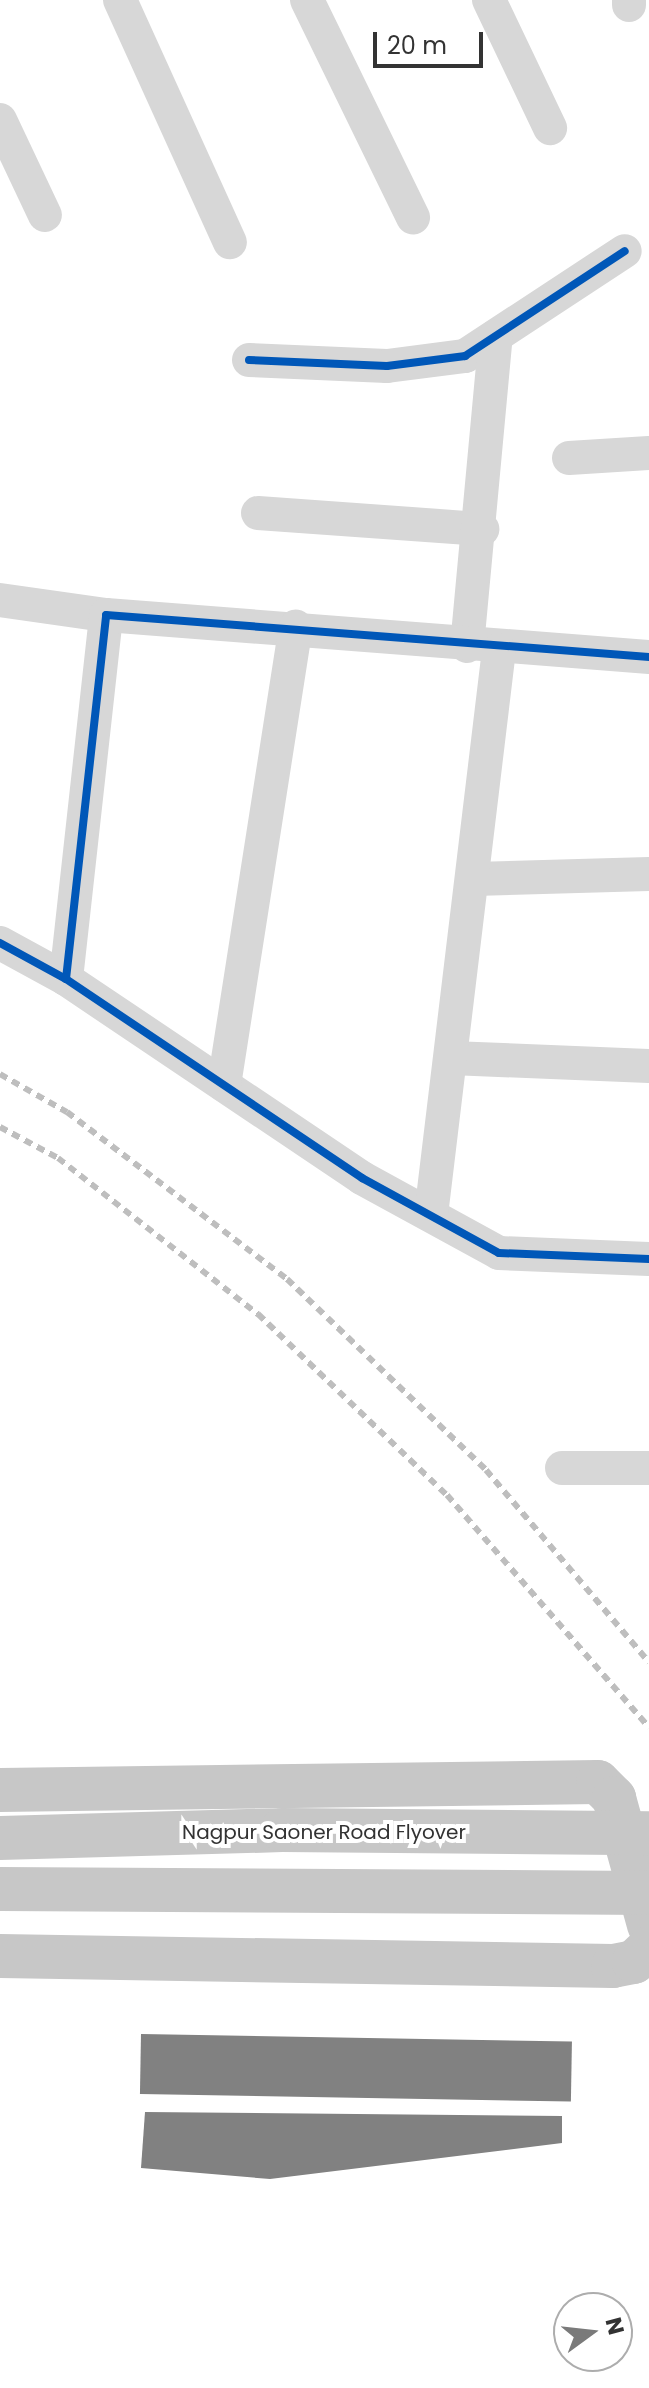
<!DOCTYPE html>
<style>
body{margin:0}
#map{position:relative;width:649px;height:2388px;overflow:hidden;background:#fff;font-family:Poppins,sans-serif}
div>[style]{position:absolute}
.building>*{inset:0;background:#818181;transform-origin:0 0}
.minor>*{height:34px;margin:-17px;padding:0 17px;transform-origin:17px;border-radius:17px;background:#d7d7d7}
.trunk>*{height:44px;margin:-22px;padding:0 22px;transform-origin:22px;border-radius:22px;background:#c7c7c7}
.rail>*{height:6px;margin-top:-3px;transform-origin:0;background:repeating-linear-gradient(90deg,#bebebe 0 8px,transparent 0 14px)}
.trunk-bridge>*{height:44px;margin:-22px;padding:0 22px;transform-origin:22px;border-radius:22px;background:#c7c7c7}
.cycleway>*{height:8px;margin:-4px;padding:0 4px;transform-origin:4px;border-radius:4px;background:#0057b8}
span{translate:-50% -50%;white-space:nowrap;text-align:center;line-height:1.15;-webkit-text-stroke:8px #fff;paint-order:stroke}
.street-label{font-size:20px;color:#333}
.north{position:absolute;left:553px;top:2292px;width:80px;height:80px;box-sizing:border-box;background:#fff;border:2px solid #adadad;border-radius:50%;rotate:75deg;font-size:22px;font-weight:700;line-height:32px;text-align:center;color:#333}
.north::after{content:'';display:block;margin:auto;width:28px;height:36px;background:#7a7a7a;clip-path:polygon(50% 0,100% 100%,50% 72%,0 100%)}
.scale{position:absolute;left:373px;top:32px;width:110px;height:36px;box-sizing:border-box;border:4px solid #333;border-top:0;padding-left:10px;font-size:24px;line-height:28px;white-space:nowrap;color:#333;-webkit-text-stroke:6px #fff;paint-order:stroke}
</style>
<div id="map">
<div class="building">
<div style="left:141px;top:2034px;width:431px;height:60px;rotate:1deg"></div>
<div style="clip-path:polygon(145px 2112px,562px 2116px,562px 2143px,270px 2179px,141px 2168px)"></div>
</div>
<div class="minor">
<div style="left:120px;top:0;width:266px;rotate:65.6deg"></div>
<div style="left:307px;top:0;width:242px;rotate:64deg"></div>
<div style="left:489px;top:0;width:142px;rotate:64.5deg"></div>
<div style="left:629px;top:0;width:5px;rotate:90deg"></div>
<div style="left:0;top:120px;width:105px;rotate:64.7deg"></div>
<div style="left:249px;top:360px;width:138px;rotate:2.5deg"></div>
<div style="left:387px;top:366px;width:79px;rotate:-7.3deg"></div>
<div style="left:465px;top:356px;width:191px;rotate:-33.3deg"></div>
<div style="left:569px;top:458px;width:80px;rotate:-3.6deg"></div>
<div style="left:258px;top:513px;width:225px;rotate:4.1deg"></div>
<div style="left:0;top:600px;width:107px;rotate:8.1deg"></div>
<div style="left:467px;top:646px;width:311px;rotate:-84.7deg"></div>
<div style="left:474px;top:879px;width:175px;rotate:-1.6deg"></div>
<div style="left:0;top:943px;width:75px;rotate:28.6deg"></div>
<div style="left:66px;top:979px;width:357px;rotate:33.9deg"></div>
<div style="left:362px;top:1178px;width:156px;rotate:28.7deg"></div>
<div style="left:499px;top:1253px;width:150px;rotate:2.3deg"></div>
<div style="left:66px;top:979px;width:366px;rotate:-83.7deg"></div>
<div style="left:106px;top:615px;width:545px;rotate:4.42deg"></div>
<div style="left:451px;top:1058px;width:198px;rotate:2.3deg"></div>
<div style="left:224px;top:1085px;width:464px;rotate:-81.1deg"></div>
<div style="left:431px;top:1215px;width:569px;rotate:-83.14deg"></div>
<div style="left:562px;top:1468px;width:87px"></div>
</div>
<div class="trunk">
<div style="left:0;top:1790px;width:598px;rotate:-0.77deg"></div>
<div style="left:598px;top:1782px;width:23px;rotate:45deg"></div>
<div style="left:614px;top:1798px;width:132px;rotate:74.6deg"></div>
<div style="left:0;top:1956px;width:613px;rotate:0.93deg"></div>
<div style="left:613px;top:1966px;width:21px;rotate:-11deg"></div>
<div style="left:634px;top:1962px;width:21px;rotate:-43deg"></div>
</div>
<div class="rail">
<div style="left:0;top:1074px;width:77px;rotate:29.6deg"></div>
<div style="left:67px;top:1112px;width:276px;rotate:37.2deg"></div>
<div style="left:287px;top:1279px;width:276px;rotate:43.8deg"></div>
<div style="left:486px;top:1470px;width:252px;rotate:49.7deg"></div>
<div style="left:0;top:1127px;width:66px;rotate:28.1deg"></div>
<div style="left:58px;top:1158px;width:254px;rotate:38deg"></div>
<div style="left:258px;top:1314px;width:262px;rotate:43.8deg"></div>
<div style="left:447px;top:1495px;width:308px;rotate:49deg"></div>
</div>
<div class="trunk-bridge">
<div style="left:0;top:1838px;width:282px;rotate:-1.6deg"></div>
<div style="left:282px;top:1830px;width:367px;rotate:0.5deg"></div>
<div style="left:0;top:1889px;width:649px;rotate:0.35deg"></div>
</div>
<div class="cycleway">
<div style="left:249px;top:360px;width:138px;rotate:2.5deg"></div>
<div style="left:387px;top:366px;width:79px;rotate:-7.3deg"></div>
<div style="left:465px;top:356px;width:191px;rotate:-33.3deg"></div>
<div style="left:0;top:943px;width:75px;rotate:28.6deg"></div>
<div style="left:66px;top:979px;width:357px;rotate:33.9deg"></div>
<div style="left:362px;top:1178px;width:156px;rotate:28.7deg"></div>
<div style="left:499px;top:1253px;width:150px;rotate:2.3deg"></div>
<div style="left:66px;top:979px;width:366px;rotate:-83.7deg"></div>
<div style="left:106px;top:615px;width:545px;rotate:4.42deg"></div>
</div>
<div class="street-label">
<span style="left:324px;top:1832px">Nagpur Saoner Road Flyover</span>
</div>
<div class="north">N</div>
<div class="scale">20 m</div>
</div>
